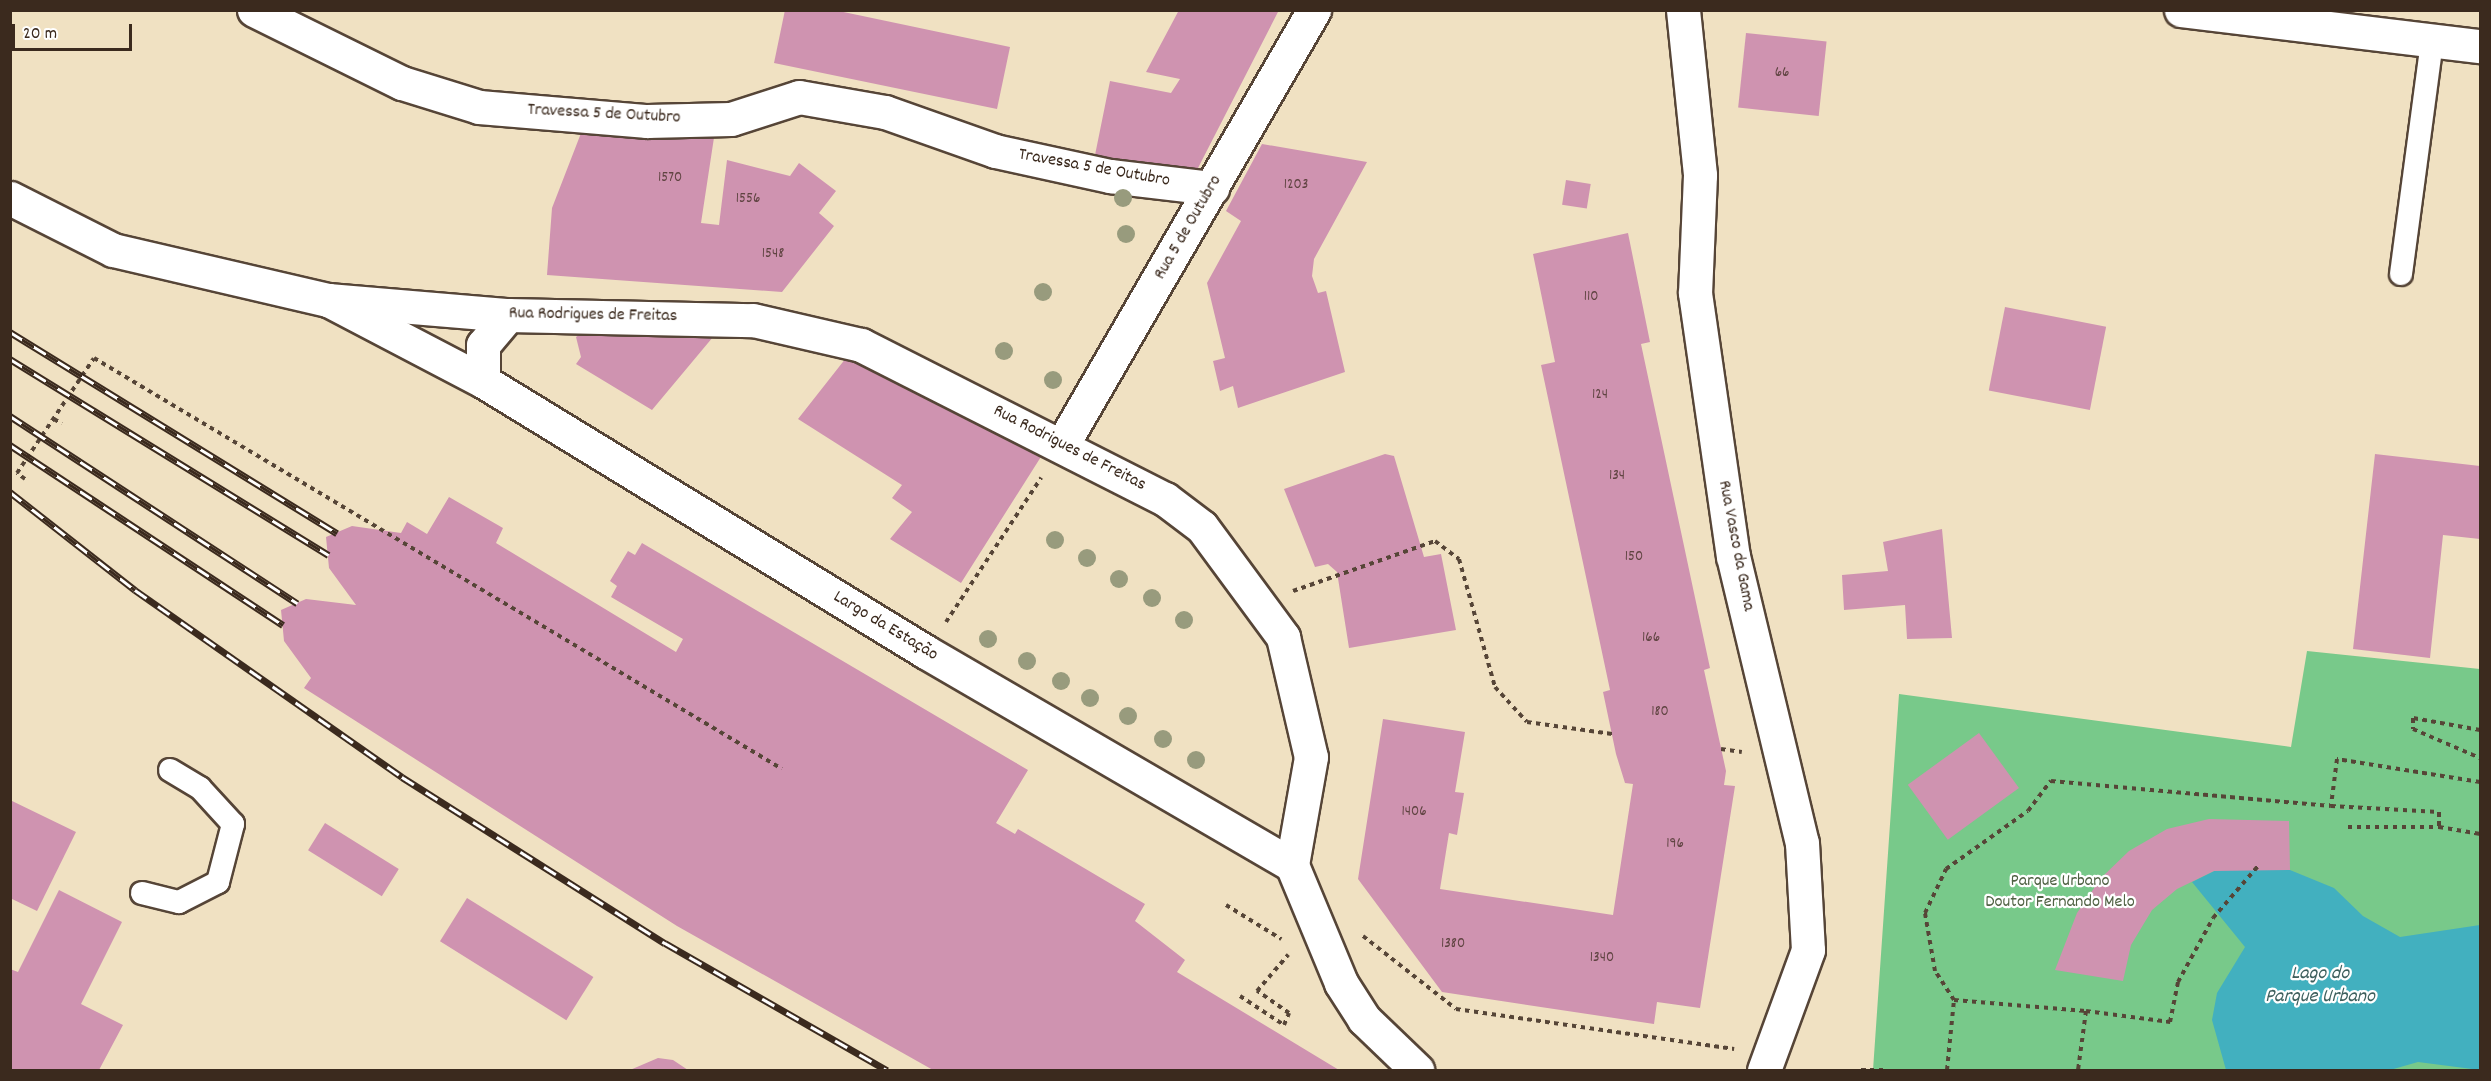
<!DOCTYPE html>
<meta charset="utf-8">
<style>
body{margin:0}
#map{position:relative;width:2491px;height:1081px;overflow:hidden;background:#f0e1c2;font-family:Dekko,sans-serif}
div>[style]{position:absolute}
.green>*{inset:0;background:#78c98a}
.water>*{inset:0;background:#42b0bf}
.building>*{inset:0;background:#cf93b0;transform-origin:0 0}
.path>*{height:4px;margin-top:-2px;transform-origin:0;background:repeating-linear-gradient(90deg,#564537 0 4.5px,transparent 0 9px)}
.roads{filter:drop-shadow(2px 0 #564537) drop-shadow(-2px 0 #564537) drop-shadow(0 2px #564537) drop-shadow(0 -2px #564537)}
.lane>*{height:22px;margin:-11px;padding:0 11px;transform-origin:11px;border-radius:11px;background:#fff}
.street>*{height:33px;margin:-16.5px;padding:0 16.5px;transform-origin:16.5px;border-radius:16.5px;background:#fff}
.secondary>*{height:33px;margin:-16.5px;padding:0 16.5px;transform-origin:16.5px;border-radius:16.5px;background:#fff}
.rail>*{height:7px;margin-top:-3.5px;transform-origin:0;background:repeating-linear-gradient(90deg,#fff 0 14px,#3b2a1e 0 28px);box-sizing:border-box;border-block:2px solid #3b2a1e}
.trees>*{width:18px;height:18px;margin:-9px;border-radius:50%;background:#989b7d}
span{translate:-50% -50%;white-space:nowrap;text-align:center;line-height:1.15;-webkit-text-stroke:4.5px #fff;paint-order:stroke}
.number-label{font-size:15px;color:#604442}
.number-label span{-webkit-text-stroke-width:0}
.street-label{font-size:18px;color:#3b2a1e}
.park-label{font-size:18px;color:#506244}
.water-label{font-size:20px;color:#3e605e;font-style:italic}
.frame{position:absolute;inset:0;border:12px solid #3b2a1e;pointer-events:none}
.scale{position:absolute;left:12px;top:24px;width:120px;height:27px;box-sizing:border-box;border:3px solid #3b2a1e;border-top:0;padding-left:8px;font-size:18px;line-height:21px;white-space:nowrap;color:#3b2a1e;-webkit-text-stroke:4px #fff;paint-order:stroke}
</style>
<div id="map">
<div class="green">
<div style="clip-path:polygon(2307px 651px,2480px 669px,2480px 1070px,1873px 1070px,1899px 694px,2291px 747px)"></div>
</div>
<div class="water">
<div style="clip-path:polygon(2258px 866px,2290px 870px,2334px 888px,2363px 916px,2400px 937px,2480px 925px,2480px 1070px,2418px 1062px,2390px 1070px,2226px 1070px,2212px 1020px,2217px 993px,2245px 947px,2192px 882px,2214px 871px)"></div>
</div>
<div class="building">
<div style="clip-path:polygon(785px 10px,834px 10px,1010px 47px,997px 109px,774px 63px)"></div>
<div style="clip-path:polygon(1179px 10px,1279px 10px,1198px 168px,1185px 175px,1094px 160px,1110px 81px,1171px 93px,1180px 79px,1146px 72px)"></div>
<div style="left:1746px;top:33px;width:81px;height:75px;rotate:6deg"></div>
<div style="clip-path:polygon(583px 128px,715px 131px,701px 223px,719px 225px,727px 160px,790px 176px,799px 163px,836px 191px,819px 213px,834px 226px,782px 292px,547px 275px,552px 208px)"></div>
<div style="clip-path:polygon(1262px 144px,1367px 162px,1314px 259px,1312px 276px,1318px 293px,1326px 291px,1345px 372px,1238px 408px,1233px 386px,1220px 391px,1213px 361px,1225px 358px,1207px 283px,1241px 221px,1226px 211px)"></div>
<div style="left:1566px;top:180px;width:25px;height:25px;rotate:9deg"></div>
<div style="clip-path:polygon(1628px 233px,1650px 342px,1641px 344px,1710px 668px,1704px 670px,1726px 771px,1724px 785px,1735px 786px,1700px 1008px,1657px 1002px,1654px 1024px,1442px 992px,1358px 879px,1383px 719px,1465px 732px,1455px 792px,1464px 793px,1457px 835px,1449px 833px,1440px 889px,1613px 915px,1633px 784px,1625px 783px,1616px 754px,1603px 692px,1610px 690px,1541px 365px,1555px 362px,1533px 254px)"></div>
<div style="left:2005px;top:307px;width:103px;height:85px;rotate:11deg"></div>
<div style="clip-path:polygon(592px 326px,713px 337px,652px 410px,576px 364px,581px 357px,576px 337px)"></div>
<div style="clip-path:polygon(846px 358px,884px 371px,1044px 452px,961px 583px,890px 539px,912px 512px,892px 498px,902px 485px,798px 419px)"></div>
<div style="clip-path:polygon(1385px 454px,1394px 456px,1424px 557px,1441px 554px,1456px 630px,1349px 648px,1337px 572px,1328px 564px,1315px 567px,1284px 489px)"></div>
<div style="clip-path:polygon(2375px 454px,2480px 466px,2480px 539px,2443px 535px,2430px 658px,2353px 649px)"></div>
<div style="clip-path:polygon(449px 497px,503px 528px,496px 543px,676px 652px,683px 639px,611px 597px,617px 586px,610px 581px,628px 551px,635px 555px,642px 543px,1028px 770px,996px 823px,1015px 834px,1018px 829px,1145px 904px,1135px 921px,1185px 960px,1177px 972px,1339px 1070px,933px 1070px,677px 926px,304px 688px,311px 678px,284px 641px,281px 610px,306px 599px,356px 605px,329px 568px,326px 537px,352px 526px,401px 533px,407px 522px,427px 534px)"></div>
<div style="clip-path:polygon(1942px 529px,1952px 638px,1907px 639px,1905px 605px,1844px 610px,1842px 575px,1888px 571px,1883px 542px)"></div>
<div style="left:1979px;top:733px;width:68px;height:88px;rotate:54deg"></div>
<div style="clip-path:polygon(10px 800px,76px 832px,37px 911px,10px 898px)"></div>
<div style="clip-path:polygon(2209px 819px,2289px 821px,2290px 870px,2214px 871px,2177px 889px,2152px 910px,2131px 945px,2123px 981px,2055px 970px,2077px 913px,2101px 878px,2129px 851px,2167px 829px)"></div>
<div style="left:325px;top:823px;width:87px;height:32px;rotate:32deg"></div>
<div style="clip-path:polygon(59px 890px,122px 922px,81px 1004px,123px 1025px,99px 1070px,10px 1070px,10px 969px,18px 972px)"></div>
<div style="left:467px;top:898px;width:149px;height:51px;rotate:32deg"></div>
<div style="clip-path:polygon(658px 1058px,673px 1060px,688px 1070px,630px 1070px)"></div>
</div>
<div class="path">
<div style="left:54px;top:419px;width:9px;rotate:32deg"></div>
<div style="left:25px;top:479px;width:10px;rotate:-143deg"></div>
<div style="left:17px;top:473px;width:138px;rotate:-56.2deg"></div>
<div style="left:94px;top:358px;width:801px;rotate:30.85deg"></div>
<div style="left:1293px;top:591px;width:151px;rotate:-19.4deg"></div>
<div style="left:1435px;top:541px;width:30px;rotate:37deg"></div>
<div style="left:1459px;top:559px;width:133px;rotate:74.3deg"></div>
<div style="left:1495px;top:687px;width:47px;rotate:47.6deg"></div>
<div style="left:1527px;top:722px;width:86px;rotate:8deg"></div>
<div style="left:946px;top:622px;width:173px;rotate:-56.6deg"></div>
<div style="left:2480px;top:730px;width:68px;rotate:-169.8deg"></div>
<div style="left:2413px;top:718px;width:11px;rotate:90deg"></div>
<div style="left:2413px;top:729px;width:73px;rotate:23.4deg"></div>
<div style="left:1721px;top:749px;width:21px;rotate:8deg"></div>
<div style="left:2480px;top:782px;width:145px;rotate:-170.9deg"></div>
<div style="left:2337px;top:759px;width:47px;rotate:97.3deg"></div>
<div style="left:2331px;top:806px;width:108px;rotate:3.2deg"></div>
<div style="left:2439px;top:812px;width:15px;rotate:90deg"></div>
<div style="left:2439px;top:827px;width:42px;rotate:9.7deg"></div>
<div style="left:2348px;top:827px;width:91px"></div>
<div style="left:1226px;top:905px;width:65px;rotate:31.7deg"></div>
<div style="left:1363px;top:936px;width:118px;rotate:38.1deg"></div>
<div style="left:1456px;top:1009px;width:281px;rotate:8.2deg"></div>
<div style="left:1240px;top:996px;width:53px;rotate:33.4deg"></div>
<div style="left:1284px;top:1025px;width:13px;rotate:-67deg"></div>
<div style="left:1289px;top:1013px;width:39px;rotate:-145deg"></div>
<div style="left:1257px;top:991px;width:48px;rotate:-49.3deg"></div>
<div style="left:1954px;top:1000px;width:35px;rotate:-123deg"></div>
<div style="left:1935px;top:971px;width:59px;rotate:-99.8deg"></div>
<div style="left:1925px;top:913px;width:49px;rotate:-64.5deg"></div>
<div style="left:1946px;top:869px;width:100px;rotate:-35.3deg"></div>
<div style="left:2028px;top:811px;width:38px;rotate:-53deg"></div>
<div style="left:2051px;top:781px;width:281px;rotate:5.1deg"></div>
<div style="left:2086px;top:1011px;width:85px;rotate:7.5deg"></div>
<div style="left:2170px;top:1022px;width:41px;rotate:-78.7deg"></div>
<div style="left:2178px;top:982px;width:73px;rotate:-61.3deg"></div>
<div style="left:2213px;top:918px;width:69px;rotate:-49.1deg"></div>
<div style="left:1861px;top:1070px;width:24px"></div>
<div style="left:1947px;top:1070px;width:70px;rotate:-84.3deg"></div>
<div style="left:1954px;top:1000px;width:132px;rotate:4.8deg"></div>
<div style="left:2086px;top:1011px;width:60px;rotate:97.7deg"></div>
</div>
<div class="roads">
<div class="lane">
<div style="left:2401px;top:274px;width:235px;rotate:-82.4deg"></div>
<div style="left:142px;top:893px;width:38px;rotate:14deg"></div>
<div style="left:179px;top:902px;width:44px;rotate:-27.1deg"></div>
<div style="left:218px;top:882px;width:60px;rotate:-75.5deg"></div>
<div style="left:233px;top:824px;width:49px;rotate:-132.5deg"></div>
<div style="left:200px;top:788px;width:35px;rotate:-149deg"></div>
</div>
<div class="street">
<div style="left:254px;top:10px;width:165px;rotate:26.3deg"></div>
<div style="left:402px;top:83px;width:81px;rotate:17.3deg"></div>
<div style="left:479px;top:107px;width:169px;rotate:4.8deg"></div>
<div style="left:647px;top:121px;width:84px;rotate:-1.4deg"></div>
<div style="left:731px;top:119px;width:71px;rotate:-17.9deg"></div>
<div style="left:799px;top:97px;width:87px;rotate:9.9deg"></div>
<div style="left:885px;top:112px;width:117px;rotate:19.5deg"></div>
<div style="left:995px;top:151px;width:118px;rotate:12.3deg"></div>
<div style="left:1110px;top:176px;width:103px;rotate:6.7deg"></div>
<div style="left:1683px;top:10px;width:166px;rotate:84.1deg"></div>
<div style="left:1700px;top:175px;width:118px;rotate:92.4deg"></div>
<div style="left:1695px;top:293px;width:266px;rotate:81.8deg"></div>
<div style="left:1733px;top:556px;width:295px;rotate:76.5deg"></div>
<div style="left:1802px;top:843px;width:107px;rotate:86.8deg"></div>
<div style="left:1808px;top:950px;width:128px;rotate:110.1deg"></div>
</div>
<div class="secondary">
<div style="left:2181px;top:10px;width:301px;rotate:6.9deg"></div>
<div style="left:10px;top:198px;width:115px;rotate:26.8deg"></div>
<div style="left:113px;top:250px;width:221px;rotate:13.1deg"></div>
<div style="left:328px;top:300px;width:175px;rotate:27.6deg"></div>
<div style="left:483px;top:381px;width:519px;rotate:31.46deg"></div>
<div style="left:926px;top:652px;width:423px;rotate:30.2deg"></div>
<div style="left:328px;top:300px;width:181px;rotate:4.8deg"></div>
<div style="left:508px;top:315px;width:245px;rotate:1.2deg"></div>
<div style="left:753px;top:320px;width:111px;rotate:13deg"></div>
<div style="left:861px;top:345px;width:341px;rotate:26.9deg"></div>
<div style="left:1165px;top:499px;width:46px;rotate:37.1deg"></div>
<div style="left:1202px;top:527px;width:137px;rotate:53.6deg"></div>
<div style="left:1283px;top:637px;width:123px;rotate:76.9deg"></div>
<div style="left:1311px;top:757px;width:110px;rotate:100deg"></div>
<div style="left:1292px;top:865px;width:128px;rotate:67.4deg"></div>
<div style="left:1341px;top:983px;width:43px;rotate:57.4deg"></div>
<div style="left:1364px;top:1019px;width:74px;rotate:43.9deg"></div>
<div style="left:483px;top:381px;width:36px;rotate:-90deg"></div>
<div style="left:483px;top:345px;width:39px;rotate:-50deg"></div>
<div style="left:1062px;top:445px;width:503px;rotate:-59.92deg"></div>
</div>
</div>
<div class="rail">
<div style="left:10px;top:332px;width:384px;rotate:31.6deg"></div>
<div style="left:10px;top:359px;width:374px;rotate:31.6deg"></div>
<div style="left:10px;top:416px;width:343px;rotate:33.1deg"></div>
<div style="left:10px;top:445px;width:327px;rotate:33.4deg"></div>
<div style="left:10px;top:492px;width:159px;rotate:38.1deg"></div>
<div style="left:135px;top:590px;width:326px;rotate:35deg"></div>
<div style="left:402px;top:777px;width:311px;rotate:32.3deg"></div>
<div style="left:665px;top:943px;width:256px;rotate:29.8deg"></div>
</div>
<div class="trees">
<div style="left:1123px;top:198px"></div>
<div style="left:1126px;top:234px"></div>
<div style="left:1043px;top:292px"></div>
<div style="left:1004px;top:351px"></div>
<div style="left:1053px;top:380px"></div>
<div style="left:1055px;top:540px"></div>
<div style="left:1087px;top:558px"></div>
<div style="left:1119px;top:579px"></div>
<div style="left:1152px;top:598px"></div>
<div style="left:1184px;top:620px"></div>
<div style="left:988px;top:639px"></div>
<div style="left:1027px;top:661px"></div>
<div style="left:1061px;top:681px"></div>
<div style="left:1090px;top:698px"></div>
<div style="left:1128px;top:716px"></div>
<div style="left:1163px;top:739px"></div>
<div style="left:1196px;top:760px"></div>
</div>
<div class="number-label">
<span style="left:1782px;top:74px">66</span>
<span style="left:670px;top:179px">1570</span>
<span style="left:1296px;top:186px">1203</span>
<span style="left:748px;top:200px">1556</span>
<span style="left:773px;top:255px">1548</span>
<span style="left:1591px;top:298px">110</span>
<span style="left:1600px;top:396px">124</span>
<span style="left:1617px;top:477px">134</span>
<span style="left:1634px;top:558px">150</span>
<span style="left:1651px;top:639px">166</span>
<span style="left:1660px;top:713px">180</span>
<span style="left:1414px;top:813px">1406</span>
<span style="left:1675px;top:845px">196</span>
<span style="left:1453px;top:945px">1380</span>
<span style="left:1602px;top:959px">1340</span>
</div>
<div class="street-label">
<span style="left:604px;top:115px;rotate:3deg">Travessa 5 de Outubro</span>
<span style="left:1094px;top:169px;rotate:10deg">Travessa 5 de Outubro</span>
<span style="left:1189px;top:228px;rotate:-60deg">Rua 5 de Outubro</span>
<span style="left:593px;top:316px;rotate:1deg">Rua Rodrigues de Freitas</span>
<span style="left:1069px;top:449px;rotate:27deg">Rua Rodrigues de Freitas</span>
<span style="left:1735px;top:546px;rotate:79deg">Rua Vasco da Gama</span>
<span style="left:885px;top:627px;rotate:31deg">Largo da Estação</span>
</div>
<div class="park-label">
<span style="left:2060px;top:893px">Parque Urbano<br>Doutor Fernando Melo</span>
</div>
<div class="water-label">
<span style="left:2320px;top:986px">Lago do<br>Parque Urbano</span>
</div>
<div class="frame"></div>
<div class="scale">20 m</div>
</div>
